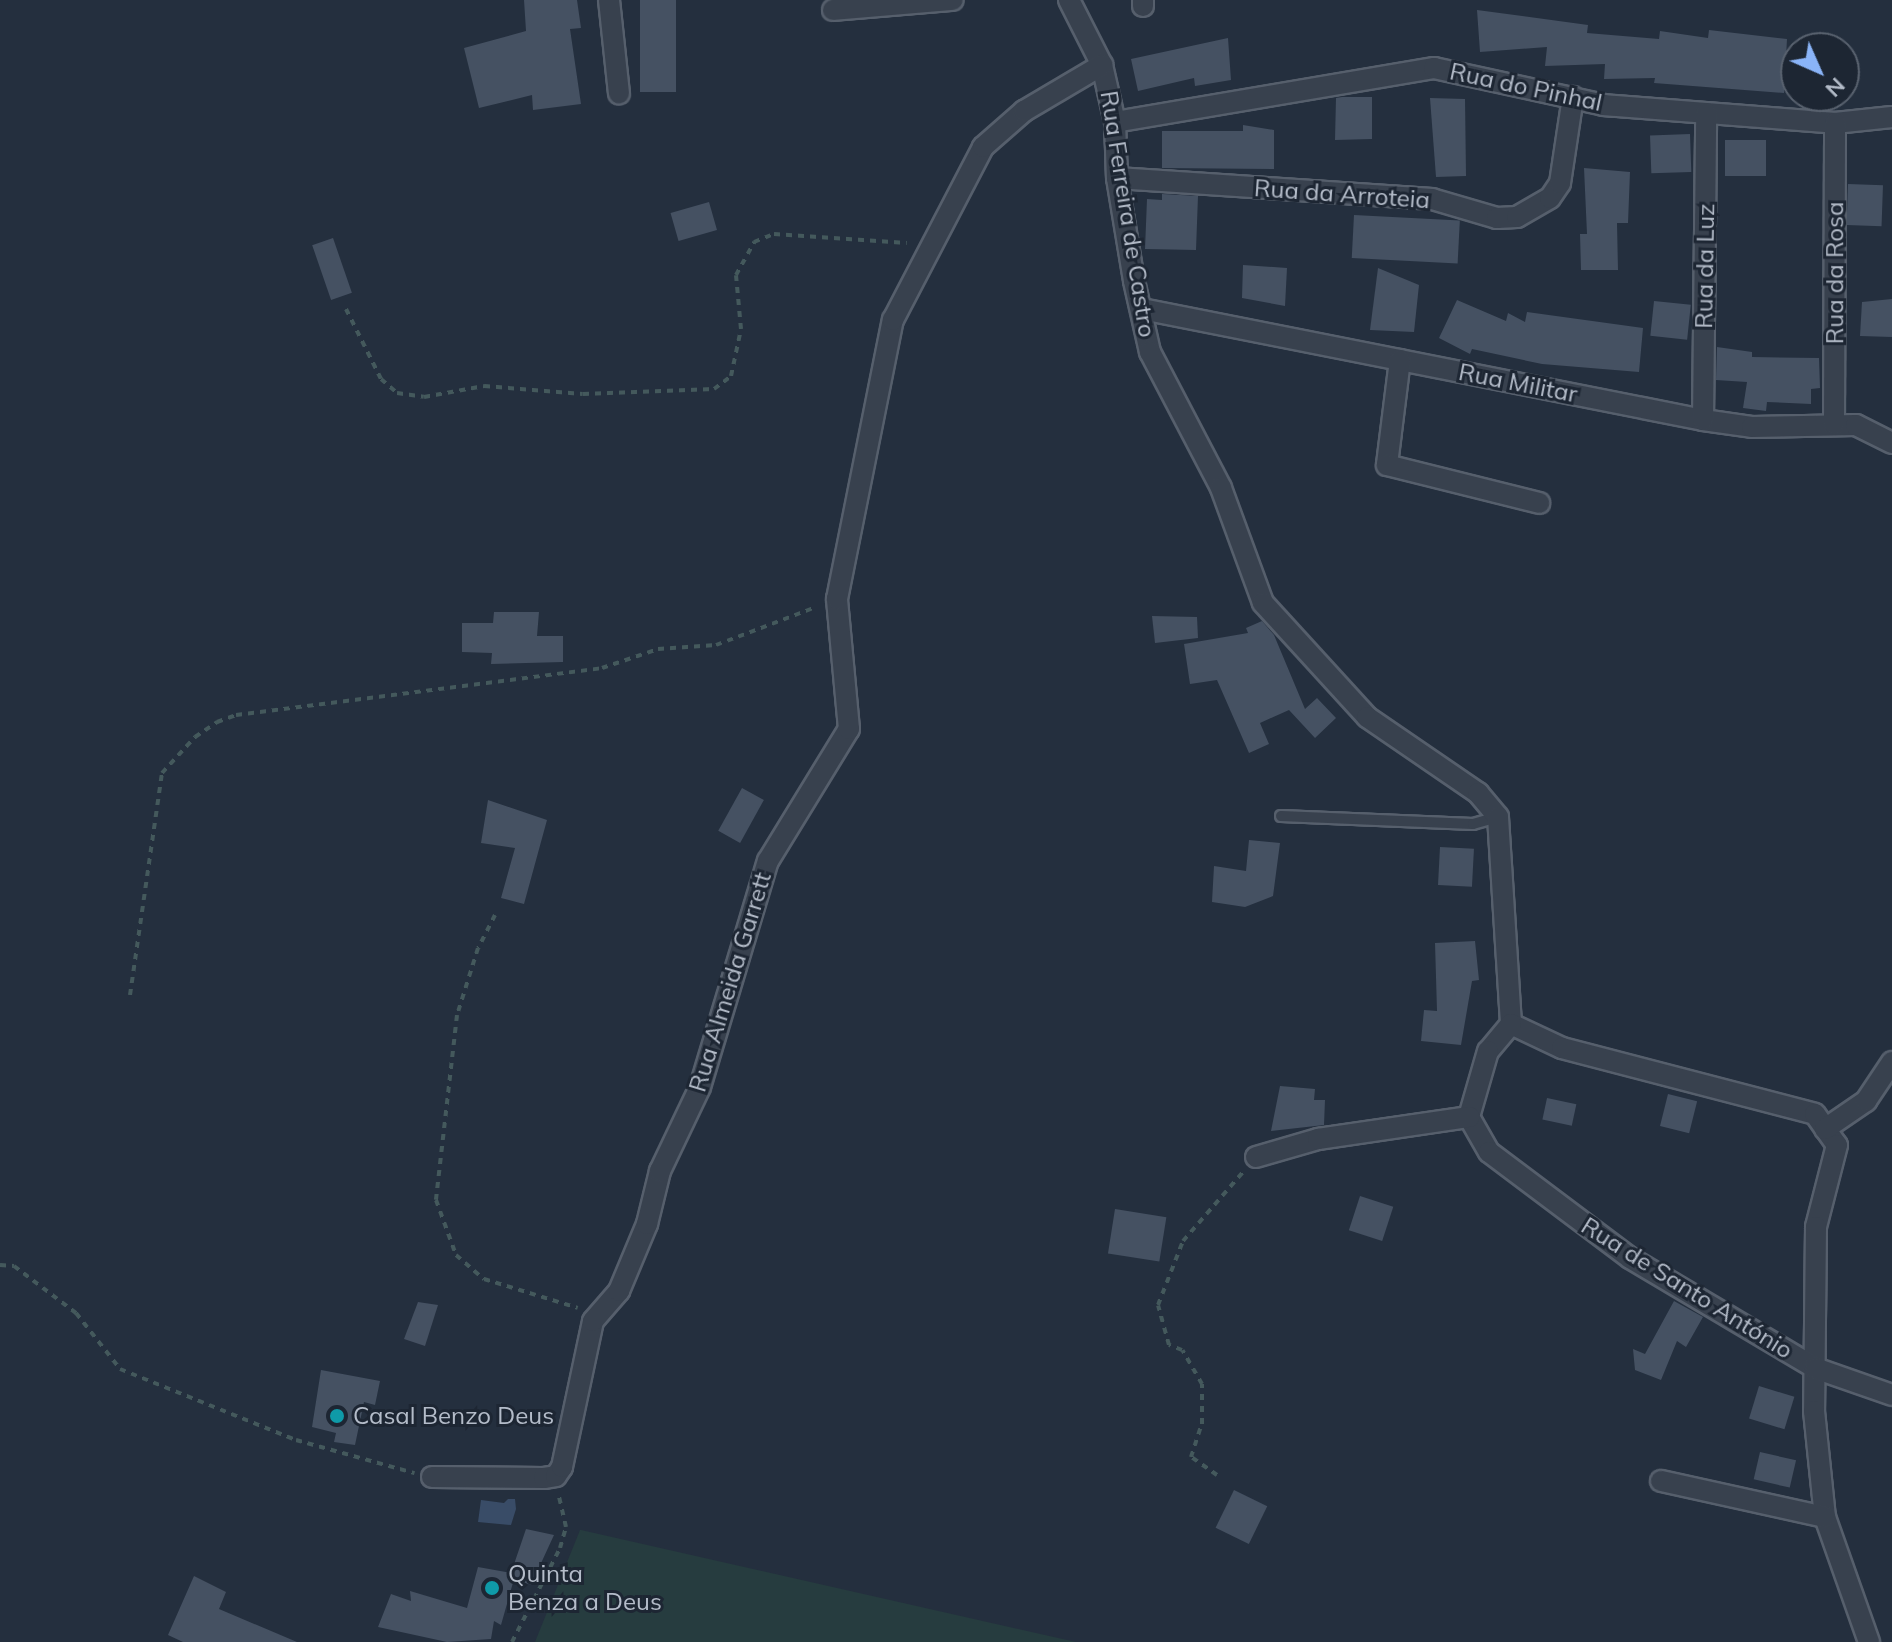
<!DOCTYPE html>
<meta charset="utf-8">
<style>
body{margin:0}
#map{position:relative;width:1892px;height:1642px;overflow:hidden;background:#242f3e;font-family:Mulish,sans-serif}
div>[style]{position:absolute}
.green>*{inset:0;background:#263c3f}
.water>*{inset:0;background:#394c67}
.building>*{inset:0;background:#455162;transform-origin:0 0}
.path>*{height:4px;margin-top:-2px;transform-origin:0;background:repeating-linear-gradient(90deg,#44595c 0 6px,transparent 0 12px)}
.roads{filter:drop-shadow(2px 0 #565f6c) drop-shadow(-2px 0 #565f6c) drop-shadow(0 2px #565f6c) drop-shadow(0 -2px #565f6c)}
.lane>*{height:10px;margin:-5px;padding:0 5px;transform-origin:5px;border-radius:5px;background:#38414e}
.street>*{height:20px;margin:-10px;padding:0 10px;transform-origin:10px;border-radius:10px;background:#38414e}
.dots>*{width:22px;height:22px;translate:-50% -50%;box-sizing:border-box;border:4px solid #1d2633;border-radius:50%}
span{translate:-50% -50%;white-space:nowrap;text-align:center;line-height:1.15;-webkit-text-stroke:6px #1d2633;paint-order:stroke}
.street-label{font-size:24px;color:#b4bcc9}
.poi-label{font-size:24px;color:#b4bcc9}
.left{translate:0 -50%;text-align:left}
.north{position:absolute;left:1780px;top:32px;width:80px;height:80px;box-sizing:border-box;background:#1d2633;border:2px solid #59626f;border-radius:50%;rotate:135deg;font-size:22px;font-weight:700;line-height:32px;text-align:center;color:#b4bcc9}
.north::after{content:'';display:block;margin:auto;width:28px;height:36px;background:#8ab4f8;clip-path:polygon(50% 0,100% 100%,50% 72%,0 100%)}
</style>
<div id="map">
<div class="green">
<div style="clip-path:polygon(580px 1530px,581px 1530px,1076px 1642px,535px 1642px)"></div>
</div>
<div class="water">
<div style="clip-path:polygon(508px 1499px,515px 1499px,516px 1509px,511px 1525px,478px 1522px,481px 1500px,504px 1503px)"></div>
</div>
<div class="building">
<div style="clip-path:polygon(524px 0,577px 0,581px 28px,570px 29px,581px 104px,533px 110px,532px 95px,479px 108px,464px 48px,526px 31px)"></div>
<div style="left:640px;top:0;width:36px;height:92px"></div>
<div style="clip-path:polygon(1477px 10px,1588px 25px,1587px 33px,1659px 39px,1660px 31px,1708px 38px,1709px 30px,1787px 39px,1784px 93px,1654px 83px,1655px 78px,1604px 79px,1605px 64px,1545px 66px,1547px 47px,1480px 52px)"></div>
<div style="clip-path:polygon(1228px 38px,1231px 80px,1195px 86px,1194px 78px,1138px 91px,1131px 59px)"></div>
<div style="clip-path:polygon(1342px 97px,1372px 97px,1372px 139px,1335px 140px,1336px 98px)"></div>
<div style="clip-path:polygon(1430px 98px,1465px 99px,1466px 176px,1436px 177px)"></div>
<div style="clip-path:polygon(1243px 125px,1274px 130px,1274px 169px,1162px 168px,1162px 131px,1243px 131px)"></div>
<div style="left:1690px;top:134px;width:38px;height:40px;rotate:88deg"></div>
<div style="left:1725px;top:140px;width:41px;height:36px"></div>
<div style="clip-path:polygon(1584px 168px,1630px 172px,1628px 223px,1617px 223px,1618px 270px,1581px 270px,1580px 234px,1587px 234px)"></div>
<div style="left:1848px;top:184px;width:35px;height:41px;rotate:2deg"></div>
<div style="clip-path:polygon(1162px 194px,1198px 196px,1196px 250px,1145px 249px,1147px 199px,1162px 200px)"></div>
<div style="left:709px;top:202px;width:29px;height:40px;rotate:74deg"></div>
<div style="left:1354px;top:215px;width:106px;height:43px;rotate:3deg"></div>
<div style="left:333px;top:238px;width:58px;height:22px;rotate:71deg"></div>
<div style="clip-path:polygon(1243px 265px,1287px 268px,1285px 306px,1242px 298px)"></div>
<div style="clip-path:polygon(1378px 268px,1419px 285px,1414px 332px,1370px 330px)"></div>
<div style="clip-path:polygon(1892px 299px,1892px 337px,1860px 336px,1862px 302px)"></div>
<div style="clip-path:polygon(1457px 300px,1506px 321px,1508px 313px,1525px 322px,1527px 312px,1643px 328px,1639px 372px,1542px 364px,1472px 349px,1470px 354px,1439px 338px)"></div>
<div style="left:1654px;top:301px;width:37px;height:35px;rotate:6deg"></div>
<div style="clip-path:polygon(1717px 347px,1752px 352px,1752px 357px,1819px 358px,1820px 388px,1811px 389px,1811px 404px,1767px 402px,1766px 411px,1743px 408px,1747px 382px,1716px 380px)"></div>
<div style="clip-path:polygon(494px 612px,539px 612px,537px 636px,563px 636px,563px 662px,491px 664px,492px 653px,462px 652px,462px 623px,493px 623px)"></div>
<div style="clip-path:polygon(1152px 616px,1197px 617px,1198px 638px,1155px 643px)"></div>
<div style="clip-path:polygon(1262px 621px,1274px 635px,1305px 709px,1317px 698px,1336px 718px,1315px 738px,1289px 710px,1260px 723px,1269px 744px,1249px 753px,1217px 680px,1190px 684px,1184px 644px,1248px 633px,1246px 628px)"></div>
<div style="left:742px;top:788px;width:25px;height:49px;rotate:29deg"></div>
<div style="clip-path:polygon(488px 800px,547px 820px,524px 904px,501px 898px,515px 848px,481px 843px)"></div>
<div style="clip-path:polygon(1249px 840px,1280px 843px,1273px 896px,1245px 907px,1212px 902px,1214px 866px,1246px 871px)"></div>
<div style="left:1440px;top:847px;width:34px;height:38px;rotate:3deg"></div>
<div style="clip-path:polygon(1475px 941px,1479px 980px,1472px 981px,1461px 1045px,1421px 1041px,1424px 1010px,1437px 1011px,1435px 943px)"></div>
<div style="clip-path:polygon(1280px 1086px,1315px 1089px,1314px 1100px,1325px 1100px,1324px 1125px,1271px 1131px)"></div>
<div style="left:1668px;top:1094px;width:30px;height:33px;rotate:14deg"></div>
<div style="left:1547px;top:1098px;width:30px;height:22px;rotate:12deg"></div>
<div style="left:1360px;top:1196px;width:35px;height:36px;rotate:18deg"></div>
<div style="left:1115px;top:1209px;width:52px;height:45px;rotate:9deg"></div>
<div style="clip-path:polygon(1674px 1301px,1703px 1317px,1686px 1347px,1677px 1341px,1661px 1380px,1635px 1370px,1633px 1349px,1645px 1354px)"></div>
<div style="clip-path:polygon(418px 1302px,438px 1305px,425px 1346px,404px 1339px)"></div>
<div style="clip-path:polygon(321px 1370px,380px 1381px,375px 1405px,364px 1402px,355px 1445px,334px 1442px,336px 1433px,312px 1427px)"></div>
<div style="left:1759px;top:1386px;width:37px;height:34px;rotate:17deg"></div>
<div style="left:1760px;top:1452px;width:37px;height:28px;rotate:13deg"></div>
<div style="left:1234px;top:1490px;width:37px;height:42px;rotate:26deg"></div>
<div style="clip-path:polygon(526px 1529px,554px 1535px,531px 1585px,514px 1579px,501px 1625px,494px 1621px,491px 1639px,447px 1642px,378px 1627px,391px 1594px,411px 1601px,410px 1591px,467px 1608px,478px 1567px,511px 1573px)"></div>
<div style="clip-path:polygon(194px 1576px,226px 1592px,219px 1609px,297px 1642px,183px 1642px,168px 1635px)"></div>
</div>
<div class="path">
<div style="left:346px;top:309px;width:78px;rotate:63.4deg"></div>
<div style="left:381px;top:379px;width:21px;rotate:41deg"></div>
<div style="left:397px;top:393px;width:27px;rotate:8deg"></div>
<div style="left:424px;top:397px;width:61px;rotate:-10.4deg"></div>
<div style="left:484px;top:386px;width:99px;rotate:4.6deg"></div>
<div style="left:583px;top:394px;width:131px;rotate:-2.2deg"></div>
<div style="left:714px;top:389px;width:21px;rotate:-37deg"></div>
<div style="left:731px;top:376px;width:48px;rotate:-78deg"></div>
<div style="left:741px;top:329px;width:54px;rotate:-95.3deg"></div>
<div style="left:736px;top:275px;width:38px;rotate:-61deg"></div>
<div style="left:754px;top:242px;width:22px;rotate:-22deg"></div>
<div style="left:774px;top:234px;width:133px;rotate:3.9deg"></div>
<div style="left:495px;top:915px;width:37px;rotate:117deg"></div>
<div style="left:478px;top:948px;width:70px;rotate:107.4deg"></div>
<div style="left:457px;top:1015px;width:186px;rotate:96.5deg"></div>
<div style="left:436px;top:1200px;width:59px;rotate:70deg"></div>
<div style="left:456px;top:1255px;width:37px;rotate:41deg"></div>
<div style="left:484px;top:1279px;width:98px;rotate:17.1deg"></div>
<div style="left:130px;top:995px;width:224px;rotate:-81.8deg"></div>
<div style="left:162px;top:773px;width:49px;rotate:-47.5deg"></div>
<div style="left:195px;top:737px;width:27px;rotate:-34deg"></div>
<div style="left:217px;top:722px;width:20px;rotate:-20deg"></div>
<div style="left:236px;top:715px;width:369px;rotate:-7.3deg"></div>
<div style="left:602px;top:668px;width:59px;rotate:-18.7deg"></div>
<div style="left:658px;top:649px;width:58px;rotate:-3.9deg"></div>
<div style="left:716px;top:645px;width:107px;rotate:-20.8deg"></div>
<div style="left:0;top:1265px;width:14px;rotate:4deg"></div>
<div style="left:14px;top:1266px;width:78px;rotate:37.2deg"></div>
<div style="left:76px;top:1313px;width:71px;rotate:51.8deg"></div>
<div style="left:120px;top:1369px;width:190px;rotate:22deg"></div>
<div style="left:296px;top:1440px;width:123px;rotate:15.6deg"></div>
<div style="left:1217px;top:1475px;width:32px;rotate:-145deg"></div>
<div style="left:1191px;top:1457px;width:35px;rotate:-72deg"></div>
<div style="left:1202px;top:1424px;width:40px;rotate:-90deg"></div>
<div style="left:1202px;top:1384px;width:39px;rotate:-120deg"></div>
<div style="left:1182px;top:1350px;width:14px;rotate:-159deg"></div>
<div style="left:1169px;top:1345px;width:41px;rotate:-105.4deg"></div>
<div style="left:1158px;top:1305px;width:69px;rotate:-68.7deg"></div>
<div style="left:1183px;top:1241px;width:91px;rotate:-49deg"></div>
<div style="left:512px;top:1642px;width:106px;rotate:-62.9deg"></div>
<div style="left:560px;top:1548px;width:22px;rotate:-74deg"></div>
<div style="left:566px;top:1527px;width:31px;rotate:-103deg"></div>
</div>
<div class="roads">
<div class="lane">
<div style="left:1281px;top:816px;width:192px;rotate:2.4deg"></div>
<div style="left:1473px;top:824px;width:26px;rotate:-16deg"></div>
</div>
<div class="street">
<div style="left:609px;top:0;width:94px;rotate:83.9deg"></div>
<div style="left:1069px;top:0;width:73px;rotate:63.1deg"></div>
<div style="left:1102px;top:65px;width:58px;rotate:77.2deg"></div>
<div style="left:1115px;top:122px;width:56px;rotate:88deg"></div>
<div style="left:1117px;top:178px;width:104px;rotate:80.6deg"></div>
<div style="left:1134px;top:281px;width:73px;rotate:77.3deg"></div>
<div style="left:1150px;top:352px;width:153px;rotate:62.4deg"></div>
<div style="left:1221px;top:488px;width:122px;rotate:69.9deg"></div>
<div style="left:1263px;top:603px;width:154px;rotate:47.6deg"></div>
<div style="left:1367px;top:717px;width:135px;rotate:34.4deg"></div>
<div style="left:1478px;top:793px;width:31px;rotate:50deg"></div>
<div style="left:1498px;top:817px;width:207px;rotate:86.4deg"></div>
<div style="left:1143px;top:0;width:6px;rotate:90deg"></div>
<div style="left:833px;top:10px;width:120px;rotate:-4.8deg"></div>
<div style="left:1115px;top:122px;width:324px;rotate:-9.6deg"></div>
<div style="left:1434px;top:68px;width:173px;rotate:12.3deg"></div>
<div style="left:1603px;top:105px;width:233px;rotate:4.4deg"></div>
<div style="left:1835px;top:123px;width:57px;rotate:-6deg"></div>
<div style="left:1117px;top:178px;width:316px;rotate:3.8deg"></div>
<div style="left:1432px;top:199px;width:68px;rotate:16.3deg"></div>
<div style="left:1497px;top:218px;width:20px;rotate:-3deg"></div>
<div style="left:1517px;top:217px;width:38px;rotate:-30deg"></div>
<div style="left:1550px;top:198px;width:18px;rotate:-56deg"></div>
<div style="left:1560px;top:183px;width:87px;rotate:-81.4deg"></div>
<div style="left:1142px;top:309px;width:572px;rotate:11.19deg"></div>
<div style="left:1703px;top:420px;width:49px;rotate:8.1deg"></div>
<div style="left:1752px;top:427px;width:104px;rotate:-1.1deg"></div>
<div style="left:1856px;top:425px;width:40px;rotate:26.6deg"></div>
<div style="left:1400px;top:360px;width:106px;rotate:97.1deg"></div>
<div style="left:1387px;top:465px;width:157px;rotate:14deg"></div>
<div style="left:1703px;top:420px;width:307px;rotate:-89.4deg"></div>
<div style="left:1834px;top:424px;width:301px;rotate:-89.8deg"></div>
<div style="left:1511px;top:1024px;width:56px;rotate:25.2deg"></div>
<div style="left:1562px;top:1048px;width:261px;rotate:14.6deg"></div>
<div style="left:1815px;top:1114px;width:38px;rotate:55deg"></div>
<div style="left:1837px;top:1145px;width:85px;rotate:104.4deg"></div>
<div style="left:1816px;top:1227px;width:184px;rotate:90.6deg"></div>
<div style="left:1814px;top:1411px;width:107px;rotate:84.1deg"></div>
<div style="left:1825px;top:1517px;width:133px;rotate:70.6deg"></div>
<div style="left:1511px;top:1024px;width:35px;rotate:130deg"></div>
<div style="left:1488px;top:1051px;width:69px;rotate:106.1deg"></div>
<div style="left:1469px;top:1117px;width:40px;rotate:60.3deg"></div>
<div style="left:1489px;top:1152px;width:176px;rotate:36.9deg"></div>
<div style="left:1630px;top:1258px;width:215px;rotate:30.7deg"></div>
<div style="left:1815px;top:1368px;width:82px;rotate:19.3deg"></div>
<div style="left:1825px;top:1129px;width:50px;rotate:-34.3deg"></div>
<div style="left:1866px;top:1101px;width:47px;rotate:-56.3deg"></div>
<div style="left:1256px;top:1157px;width:65px;rotate:-16.2deg"></div>
<div style="left:1318px;top:1139px;width:153px;rotate:-8.3deg"></div>
<div style="left:432px;top:1477px;width:112px;rotate:0.5deg"></div>
<div style="left:544px;top:1478px;width:12px;rotate:-9deg"></div>
<div style="left:556px;top:1476px;width:11px;rotate:-56deg"></div>
<div style="left:562px;top:1467px;width:149px;rotate:-78deg"></div>
<div style="left:593px;top:1321px;width:40px;rotate:-49deg"></div>
<div style="left:619px;top:1291px;width:73px;rotate:-67.3deg"></div>
<div style="left:647px;top:1224px;width:55px;rotate:-76.2deg"></div>
<div style="left:660px;top:1171px;width:93px;rotate:-64.5deg"></div>
<div style="left:700px;top:1087px;width:236px;rotate:-73.3deg"></div>
<div style="left:768px;top:861px;width:155px;rotate:-58.5deg"></div>
<div style="left:849px;top:729px;width:131px;rotate:-95.3deg"></div>
<div style="left:837px;top:599px;width:285px;rotate:-78.7deg"></div>
<div style="left:893px;top:320px;width:195px;rotate:-62.5deg"></div>
<div style="left:983px;top:147px;width:55px;rotate:-41.3deg"></div>
<div style="left:1024px;top:111px;width:91px;rotate:-30.5deg"></div>
<div style="left:1661px;top:1481px;width:168px;rotate:12.4deg"></div>
</div>
</div>
<div class="dots">
<div style="left:337px;top:1416px;background:#0f9aa8"></div>
<div style="left:492px;top:1588px;background:#0f9aa8"></div>
</div>
<div class="street-label">
<span style="left:1526px;top:87px;rotate:12deg">Rua do Pinhal</span>
<span style="left:1342px;top:194px;rotate:4deg">Rua da Arroteia</span>
<span style="left:1128px;top:214px;rotate:81deg">Rua Ferreira de Castro</span>
<span style="left:1705px;top:266px;rotate:-89deg">Rua da Luz</span>
<span style="left:1835px;top:273px;rotate:-90deg">Rua da Rosa</span>
<span style="left:1518px;top:383px;rotate:11deg">Rua Militar</span>
<span style="left:730px;top:982px;rotate:-73deg">Rua Almeida Garrett</span>
<span style="left:1687px;top:1288px;rotate:32deg">Rua de Santo António</span>
</div>
<div class="poi-label">
<span class="left" style="left:353px;top:1416px">Casal Benzo Deus</span>
<span class="left" style="left:508px;top:1588px">Quinta<br>Benza a Deus</span>
</div>
<div class="north">N</div>
</div>
